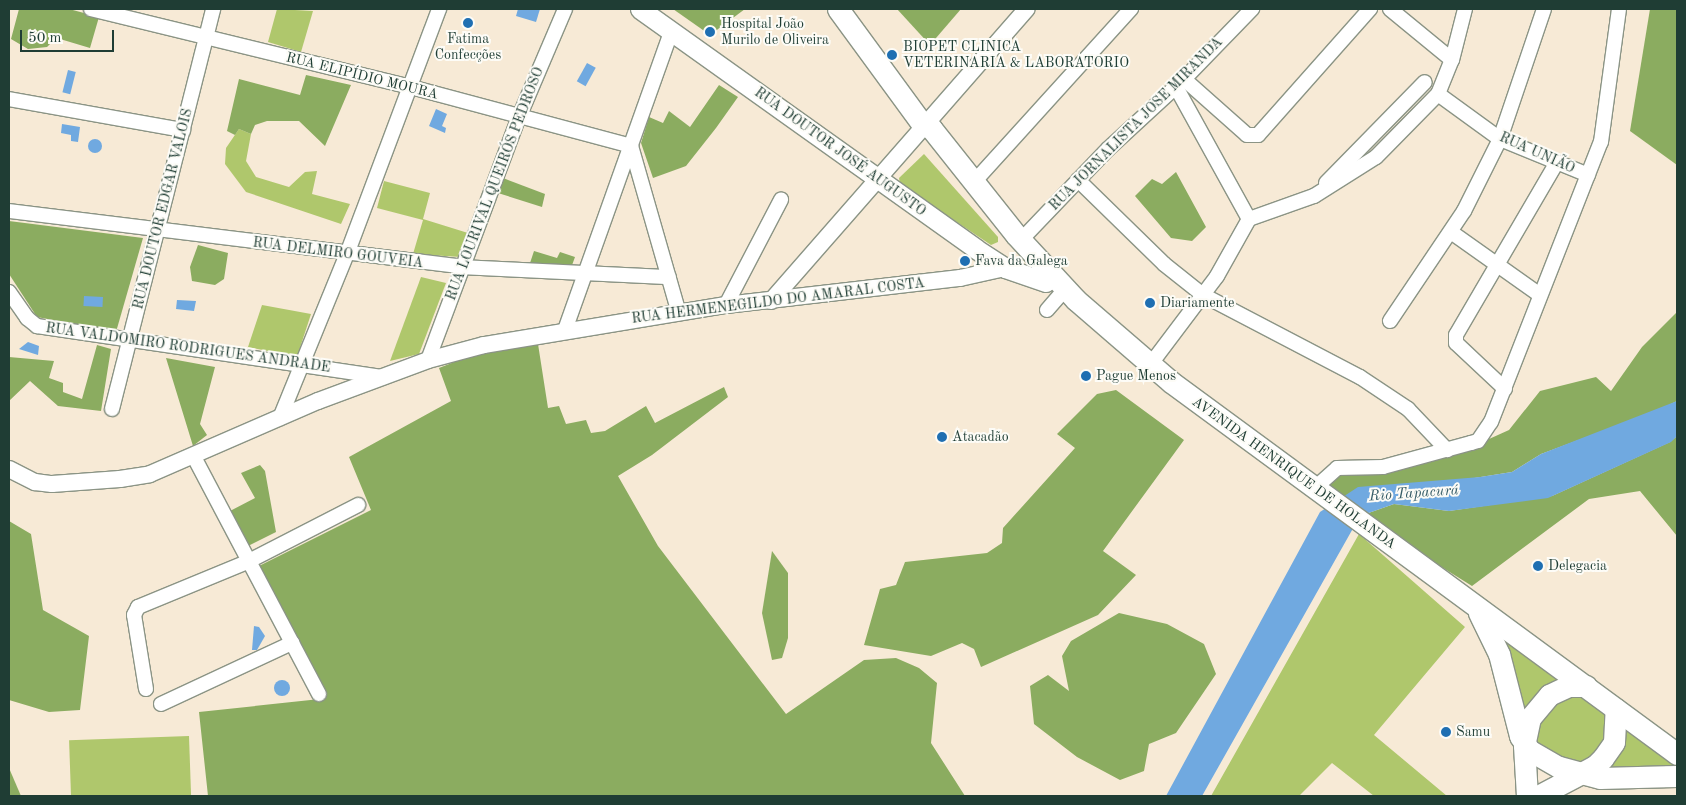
<!DOCTYPE html>
<meta charset="utf-8">
<style>
body{margin:0}
#map{position:relative;width:1686px;height:805px;overflow:hidden;background:#f7ead6;font-family:"Old Standard TT",serif}
div>[style]{position:absolute}
.green>*{inset:0;background:#afc76c;transform-origin:0 0}
.forest>*{inset:0;background:#8bac60}
.water>*{inset:0;background:#70a9e0;transform-origin:0 0}
.round{border-radius:50%}
.roads{filter:drop-shadow(1px 0 #8b9485) drop-shadow(-1px 0 #8b9485) drop-shadow(0 1px #8b9485) drop-shadow(0 -1px #8b9485)}
.minor>*{height:14px;margin:-7px;padding:0 7px;transform-origin:7px;border-radius:7px;background:#fff}
.tertiary>*{height:16px;margin:-8px;padding:0 8px;transform-origin:8px;border-radius:8px;background:#fff}
.secondary>*{height:19px;margin:-9.5px;padding:0 9.5px;transform-origin:9.5px;border-radius:9.5px;background:#fff}
.primary>*{height:21px;margin:-10.5px;padding:0 10.5px;transform-origin:10.5px;border-radius:10.5px;background:#fff}
.dots>*{width:14px;height:14px;translate:-50% -50%;box-sizing:border-box;border:2px solid #fdfcf7;border-radius:50%}
span{translate:-50% -50%;white-space:nowrap;text-align:center;line-height:1.15;-webkit-text-stroke:4px #fdfcf7;paint-order:stroke}
.poi-label{font-size:14px;color:#1f3d34}
.left{translate:0 -50%;text-align:left}
.street-label{font-size:14px;color:#1f3d34}
.water-label{font-size:15px;color:#375d68;font-style:italic}
.frame{position:absolute;inset:0;border:10px solid #1f3d34;pointer-events:none}
.scale{position:absolute;left:20px;top:30px;width:94px;height:22px;box-sizing:border-box;border:2px solid #1f3d34;border-top:0;padding-left:6px;font-size:15px;line-height:18px;white-space:nowrap;color:#1f3d34;-webkit-text-stroke:4px #fdfcf7;paint-order:stroke}
</style>
<div id="map">
<div class="green">
<div style="clip-path:polygon(277px 9px,313px 11px,301px 52px,268px 42px)"></div>
<div style="clip-path:polygon(239px 129px,251px 134px,246px 161px,256px 177px,289px 187px,305px 172px,317px 171px,312px 194px,350px 204px,341px 224px,246px 192px,225px 164px,226px 148px)"></div>
<div style="clip-path:polygon(924px 154px,998px 237px,998px 242px,991px 245px,900px 184px,899px 178px)"></div>
<div style="clip-path:polygon(384px 181px,430px 193px,423px 219px,468px 233px,461px 257px,413px 254px,423px 220px,377px 208px)"></div>
<div style="clip-path:polygon(421px 277px,446px 283px,419px 354px,390px 361px)"></div>
<div style="clip-path:polygon(262px 305px,311px 314px,297px 357px,248px 347px)"></div>
<div style="clip-path:polygon(1359px 534px,1465px 627px,1374px 735px,1447px 796px,1374px 796px,1332px 763px,1299px 796px,1211px 796px)"></div>
<div style="clip-path:polygon(1496px 626px,1576px 684px,1524px 730px)"></div>
<div style="clip-path:polygon(1572px 690px,1604px 704px,1612px 740px,1578px 772px,1531px 741px,1535px 718px)"></div>
<div style="clip-path:polygon(1618px 722px,1677px 758px,1677px 773px,1595px 775px)"></div>
<div style="left:189px;top:736px;width:60px;height:120px;rotate:88deg"></div>
</div>
<div class="forest">
<div style="clip-path:polygon(19px 9px,69px 9px,99px 17px,90px 48px,60px 39px,54px 40px,47px 47px,28px 49px,11px 39px)"></div>
<div style="clip-path:polygon(673px 9px,745px 9px,710px 35px)"></div>
<div style="clip-path:polygon(897px 9px,961px 9px,930px 45px)"></div>
<div style="clip-path:polygon(1650px 9px,1677px 9px,1677px 165px,1630px 131px)"></div>
<div style="clip-path:polygon(306px 75px,351px 85px,325px 146px,299px 121px,267px 121px,255px 125px,251px 134px,239px 129px,235px 135px,227px 131px,239px 79px,300px 95px)"></div>
<div style="clip-path:polygon(719px 85px,738px 97px,716px 128px,686px 166px,653px 178px,641px 143px,649px 117px,663px 123px,669px 111px,690px 127px)"></div>
<div style="clip-path:polygon(1176px 172px,1206px 227px,1192px 241px,1171px 238px,1135px 196px,1152px 179px,1162px 184px)"></div>
<div style="clip-path:polygon(503px 178px,545px 194px,542px 207px,498px 193px)"></div>
<div style="clip-path:polygon(9px 221px,143px 238px,116px 332px,37px 317px,9px 274px)"></div>
<div style="clip-path:polygon(198px 245px,228px 253px,224px 279px,215px 285px,192px 281px,190px 267px)"></div>
<div style="clip-path:polygon(534px 251px,557px 258px,560px 252px,575px 257px,571px 268px,529px 266px)"></div>
<div style="clip-path:polygon(1677px 312px,1677px 401px,1657px 411px,1541px 454px,1512px 472px,1336px 500px,1319px 488px,1338px 470px,1478px 444px,1509px 430px,1540px 391px,1596px 377px,1611px 391px,1642px 347px)"></div>
<div style="clip-path:polygon(538px 344px,548px 408px,559px 406px,566px 424px,586px 420px,591px 433px,605px 431px,646px 406px,655px 423px,724px 387px,728px 397px,652px 455px,618px 476px,658px 546px,786px 714px,864px 660px,896px 658px,919px 668px,937px 683px,931px 743px,965px 796px,208px 796px,199px 712px,320px 699px,323px 689px,257px 567px,371px 510px,349px 457px,451px 401px,439px 368px,467px 357px)"></div>
<div style="clip-path:polygon(97px 345px,111px 349px,101px 411px,58px 406px,30px 381px,9px 401px,9px 357px,54px 361px,49px 378px,63px 383px,63px 392px,82px 399px)"></div>
<div style="clip-path:polygon(166px 358px,215px 367px,200px 424px,207px 435px,193px 446px)"></div>
<div style="clip-path:polygon(1116px 390px,1184px 440px,1103px 551px,1136px 575px,1098px 615px,981px 667px,974px 649px,962px 643px,931px 656px,864px 645px,880px 589px,896px 585px,905px 562px,987px 553px,1002px 543px,1003px 528px,1075px 448px,1057px 434px,1097px 394px)"></div>
<div style="clip-path:polygon(1677px 436px,1677px 536px,1640px 491px,1589px 499px,1472px 586px,1360px 516px,1394px 504px,1449px 511px,1552px 496px,1670px 442px)"></div>
<div style="clip-path:polygon(260px 465px,265px 471px,276px 532px,248px 546px,230px 511px,255px 498px,241px 473px)"></div>
<div style="clip-path:polygon(9px 521px,31px 534px,43px 610px,89px 636px,80px 710px,49px 712px,9px 700px)"></div>
<div style="clip-path:polygon(772px 551px,788px 573px,788px 638px,782px 658px,772px 660px,762px 613px)"></div>
<div style="clip-path:polygon(1119px 613px,1167px 624px,1204px 644px,1216px 674px,1176px 733px,1149px 744px,1144px 771px,1120px 780px,1077px 757px,1034px 724px,1030px 686px,1048px 675px,1069px 691px,1062px 656px,1071px 641px)"></div>
<div style="clip-path:polygon(9px 768px,21px 796px,9px 796px)"></div>
</div>
<div class="water">
<div style="clip-path:polygon(518px 9px,540px 9px,536px 22px,516px 16px)"></div>
<div style="left:587px;top:63px;width:10px;height:21px;rotate:29deg"></div>
<div style="left:68px;top:70px;width:8px;height:23px;rotate:14deg"></div>
<div style="clip-path:polygon(436px 109px,447px 114px,442px 126px,446px 128px,445px 133px,429px 126px)"></div>
<div style="clip-path:polygon(62px 124px,80px 127px,78px 142px,71px 141px,71px 135px,61px 133px)"></div>
<div class="round" style="left:88px;top:139px;width:14px;height:14px"></div>
<div style="left:84px;top:296px;width:19px;height:10px;rotate:3deg"></div>
<div style="clip-path:polygon(177px 300px,196px 301px,194px 311px,176px 309px)"></div>
<div style="clip-path:polygon(28px 342px,39px 346px,38px 355px,19px 349px)"></div>
<div style="clip-path:polygon(1677px 401px,1677px 436px,1671px 442px,1548px 498px,1449px 511px,1394px 504px,1360px 516px,1202px 796px,1166px 796px,1320px 512px,1358px 487px,1480px 477px,1512px 472px,1541px 454px)"></div>
<div style="clip-path:polygon(254px 626px,259px 627px,265px 636px,257px 650px,252px 650px)"></div>
<div class="round" style="left:274px;top:680px;width:16px;height:16px"></div>
</div>
<div class="roads">
<div class="minor">
<div style="left:91px;top:9px;width:329px;rotate:13.7deg"></div>
<div style="left:411px;top:87px;width:228px;rotate:15deg"></div>
<div style="left:631px;top:146px;width:174px;rotate:74deg"></div>
<div style="left:1390px;top:9px;width:80px;rotate:39.4deg"></div>
<div style="left:1184px;top:79px;width:84px;rotate:41.6deg"></div>
<div style="left:1247px;top:135px;width:11px"></div>
<div style="left:1258px;top:135px;width:169px;rotate:-48.4deg"></div>
<div style="left:1176px;top:87px;width:151px;rotate:61.1deg"></div>
<div style="left:1438px;top:94px;width:77px;rotate:36deg"></div>
<div style="left:1500px;top:139px;width:95px;rotate:22.2deg"></div>
<div style="left:9px;top:99px;width:177px;rotate:10.1deg"></div>
<div style="left:1078px;top:180px;width:120px;rotate:44.3deg"></div>
<div style="left:1164px;top:264px;width:50px;rotate:38.5deg"></div>
<div style="left:1203px;top:295px;width:177px;rotate:27.6deg"></div>
<div style="left:1360px;top:377px;width:58px;rotate:33.7deg"></div>
<div style="left:1408px;top:409px;width:57px;rotate:46.4deg"></div>
<div style="left:974px;top:182px;width:234px;rotate:-47.8deg"></div>
<div style="left:1326px;top:183px;width:141px;rotate:-45.6deg"></div>
<div style="left:9px;top:211px;width:456px;rotate:7deg"></div>
<div style="left:462px;top:267px;width:207px;rotate:2.8deg"></div>
<div style="left:1249px;top:219px;width:69px;rotate:-19.5deg"></div>
<div style="left:1314px;top:196px;width:73px;rotate:-32.2deg"></div>
<div style="left:1376px;top:157px;width:88px;rotate:-45.5deg"></div>
<div style="left:1438px;top:94px;width:37px;rotate:-68deg"></div>
<div style="left:1452px;top:60px;width:53px;rotate:-75.7deg"></div>
<div style="left:1451px;top:232px;width:109px;rotate:35.3deg"></div>
<div style="left:1021px;top:240px;width:126px;rotate:-46.3deg"></div>
<div style="left:1108px;top:149px;width:103px;rotate:-42.6deg"></div>
<div style="left:1184px;top:79px;width:98px;rotate:-45.8deg"></div>
<div style="left:9px;top:292px;width:32px;rotate:55deg"></div>
<div style="left:27px;top:318px;width:13px;rotate:39deg"></div>
<div style="left:37px;top:326px;width:350px;rotate:8.4deg"></div>
<div style="left:726px;top:305px;width:119px;rotate:-62.4deg"></div>
<div style="left:1047px;top:310px;width:20px;rotate:-49deg"></div>
<div style="left:1390px;top:321px;width:133px;rotate:-56.1deg"></div>
<div style="left:1464px;top:211px;width:80px;rotate:-63.4deg"></div>
<div style="left:1500px;top:139px;width:137px;rotate:-71.3deg"></div>
<div style="left:565px;top:330px;width:316px;rotate:-70.4deg"></div>
<div style="left:428px;top:360px;width:259px;rotate:-69.5deg"></div>
<div style="left:519px;top:117px;width:117px;rotate:-66.9deg"></div>
<div style="left:1150px;top:365px;width:111px;rotate:-53deg"></div>
<div style="left:1217px;top:276px;width:65px;rotate:-60.7deg"></div>
<div style="left:1505px;top:389px;width:67px;rotate:-136.8deg"></div>
<div style="left:1456px;top:343px;width:8px;rotate:-90deg"></div>
<div style="left:1456px;top:335px;width:198px;rotate:-59.7deg"></div>
<div style="left:112px;top:409px;width:413px;rotate:-75.8deg"></div>
<div style="left:280px;top:418px;width:177px;rotate:-67.8deg"></div>
<div style="left:347px;top:254px;width:262px;rotate:-69.4deg"></div>
<div style="left:194px;top:457px;width:268px;rotate:62.2deg"></div>
<div style="left:1315px;top:488px;width:30px;rotate:-42deg"></div>
<div style="left:1337px;top:468px;width:46px;rotate:-1.2deg"></div>
<div style="left:1383px;top:467px;width:91px;rotate:-15.3deg"></div>
<div style="left:1471px;top:443px;width:7px;rotate:-16deg"></div>
<div style="left:1478px;top:441px;width:23px;rotate:-56deg"></div>
<div style="left:1491px;top:422px;width:301px;rotate:-68.6deg"></div>
<div style="left:1601px;top:142px;width:134px;rotate:-82.3deg"></div>
<div style="left:146px;top:689px;width:75px;rotate:-99.2deg"></div>
<div style="left:134px;top:615px;width:9px;rotate:-63deg"></div>
<div style="left:138px;top:607px;width:118px;rotate:-22.4deg"></div>
<div style="left:247px;top:562px;width:125px;rotate:-27.2deg"></div>
<div style="left:161px;top:704px;width:145px;rotate:-25deg"></div>
</div>
<div class="tertiary">
<div style="left:771px;top:301px;width:388px;rotate:-48.8deg"></div>
<div style="left:9px;top:469px;width:29px;rotate:27deg"></div>
<div style="left:35px;top:482px;width:17px;rotate:7deg"></div>
<div style="left:52px;top:484px;width:68px;rotate:-4.2deg"></div>
<div style="left:120px;top:479px;width:30px;rotate:-9deg"></div>
<div style="left:150px;top:474px;width:183px;rotate:-23.5deg"></div>
<div style="left:318px;top:401px;width:117px;rotate:-20.4deg"></div>
<div style="left:428px;top:360px;width:58px;rotate:-15deg"></div>
<div style="left:484px;top:345px;width:245px;rotate:-9.4deg"></div>
<div style="left:726px;top:305px;width:236px;rotate:-6.6deg"></div>
<div style="left:960px;top:278px;width:46px;rotate:-12.5deg"></div>
</div>
<div class="secondary">
<div style="left:640px;top:9px;width:413px;rotate:35.5deg"></div>
<div style="left:976px;top:249px;width:35px;rotate:33deg"></div>
<div style="left:1005px;top:268px;width:43px;rotate:18.9deg"></div>
</div>
<div class="primary">
<div style="left:838px;top:9px;width:144px;rotate:53.8deg"></div>
<div style="left:923px;top:125px;width:9px;rotate:21deg"></div>
<div style="left:931px;top:128px;width:137px;rotate:51.5deg"></div>
<div style="left:1016px;top:235px;width:88px;rotate:47.3deg"></div>
<div style="left:1076px;top:300px;width:125px;rotate:40.8deg"></div>
<div style="left:1171px;top:382px;width:628px;rotate:36.32deg"></div>
<div style="left:1479px;top:613px;width:46px;rotate:64deg"></div>
<div style="left:1499px;top:654px;width:85px;rotate:75.6deg"></div>
<div style="left:1520px;top:736px;width:17px;rotate:57deg"></div>
<div style="left:1529px;top:750px;width:34px;rotate:30deg"></div>
<div style="left:1559px;top:767px;width:42px;rotate:15deg"></div>
<div style="left:1600px;top:778px;width:77px;rotate:-1.5deg"></div>
<div style="left:1527px;top:796px;width:50px;rotate:-93.4deg"></div>
<div style="left:1524px;top:746px;width:29px;rotate:-78deg"></div>
<div style="left:1530px;top:718px;width:30px;rotate:-50deg"></div>
<div style="left:1549px;top:695px;width:21px;rotate:-25deg"></div>
<div style="left:1568px;top:686px;width:18px"></div>
<div style="left:1538px;top:796px;width:64px;rotate:-27.8deg"></div>
<div style="left:1595px;top:766px;width:11px;rotate:-45deg"></div>
<div style="left:1603px;top:758px;width:19px;rotate:-55deg"></div>
<div style="left:1614px;top:742px;width:33px;rotate:-87deg"></div>
</div>
</div>
<div class="dots">
<div style="left:468px;top:23px;background:#1f6fb2"></div>
<div style="left:710px;top:32px;background:#1f6fb2"></div>
<div style="left:892px;top:55px;background:#1f6fb2"></div>
<div style="left:965px;top:261px;background:#1f6fb2"></div>
<div style="left:1150px;top:303px;background:#1f6fb2"></div>
<div style="left:1086px;top:376px;background:#1f6fb2"></div>
<div style="left:942px;top:437px;background:#1f6fb2"></div>
<div style="left:1538px;top:566px;background:#1f6fb2"></div>
<div style="left:1446px;top:732px;background:#1f6fb2"></div>
</div>
<div class="poi-label">
<span class="left" style="left:721px;top:32px">Hospital João<br>Murilo de Oliveira</span>
<span style="left:468px;top:47px">Fatima<br>Confecções</span>
<span class="left" style="left:903px;top:55px">BIOPET CLINICA<br>VETERINARIA &amp; LABORATORIO</span>
<span class="left" style="left:975px;top:261px">Fava da Galega</span>
<span class="left" style="left:1160px;top:303px">Diariamente</span>
<span class="left" style="left:1096px;top:376px">Pague Menos</span>
<span class="left" style="left:952px;top:437px">Atacadão</span>
<span class="left" style="left:1548px;top:566px">Delegacia</span>
<span class="left" style="left:1456px;top:732px">Samu</span>
</div>
<div class="street-label">
<span style="left:362px;top:76px;rotate:14deg">RUA ELIPÍDIO MOURA</span>
<span style="left:1136px;top:124px;rotate:-45deg">RUA JORNALISTA JOSE MIRANDA</span>
<span style="left:840px;top:152px;rotate:36deg">RUA DOUTOR JOSÉ AUGUSTO</span>
<span style="left:1537px;top:153px;rotate:24deg">RUA UNIÃO</span>
<span style="left:495px;top:184px;rotate:-69deg">RUA LOURIVAL QUEIRÓS PEDROSO</span>
<span style="left:163px;top:209px;rotate:-76deg">RUA DOUTOR EDGAR VALOIS</span>
<span style="left:338px;top:253px;rotate:7deg">RUA DELMIRO GOUVEIA</span>
<span style="left:778px;top:301px;rotate:-7deg">RUA HERMENEGILDO DO AMARAL COSTA</span>
<span style="left:188px;top:348px;rotate:8deg">RUA VALDOMIRO RODRIGUES ANDRADE</span>
<span style="left:1294px;top:473px;rotate:36deg">AVENIDA HENRIQUE DE HOLANDA</span>
</div>
<div class="water-label">
<span style="left:1414px;top:494px;rotate:-4deg">Rio Tapacurá</span>
</div>
<div class="frame"></div>
<div class="scale">50 m</div>
</div>
